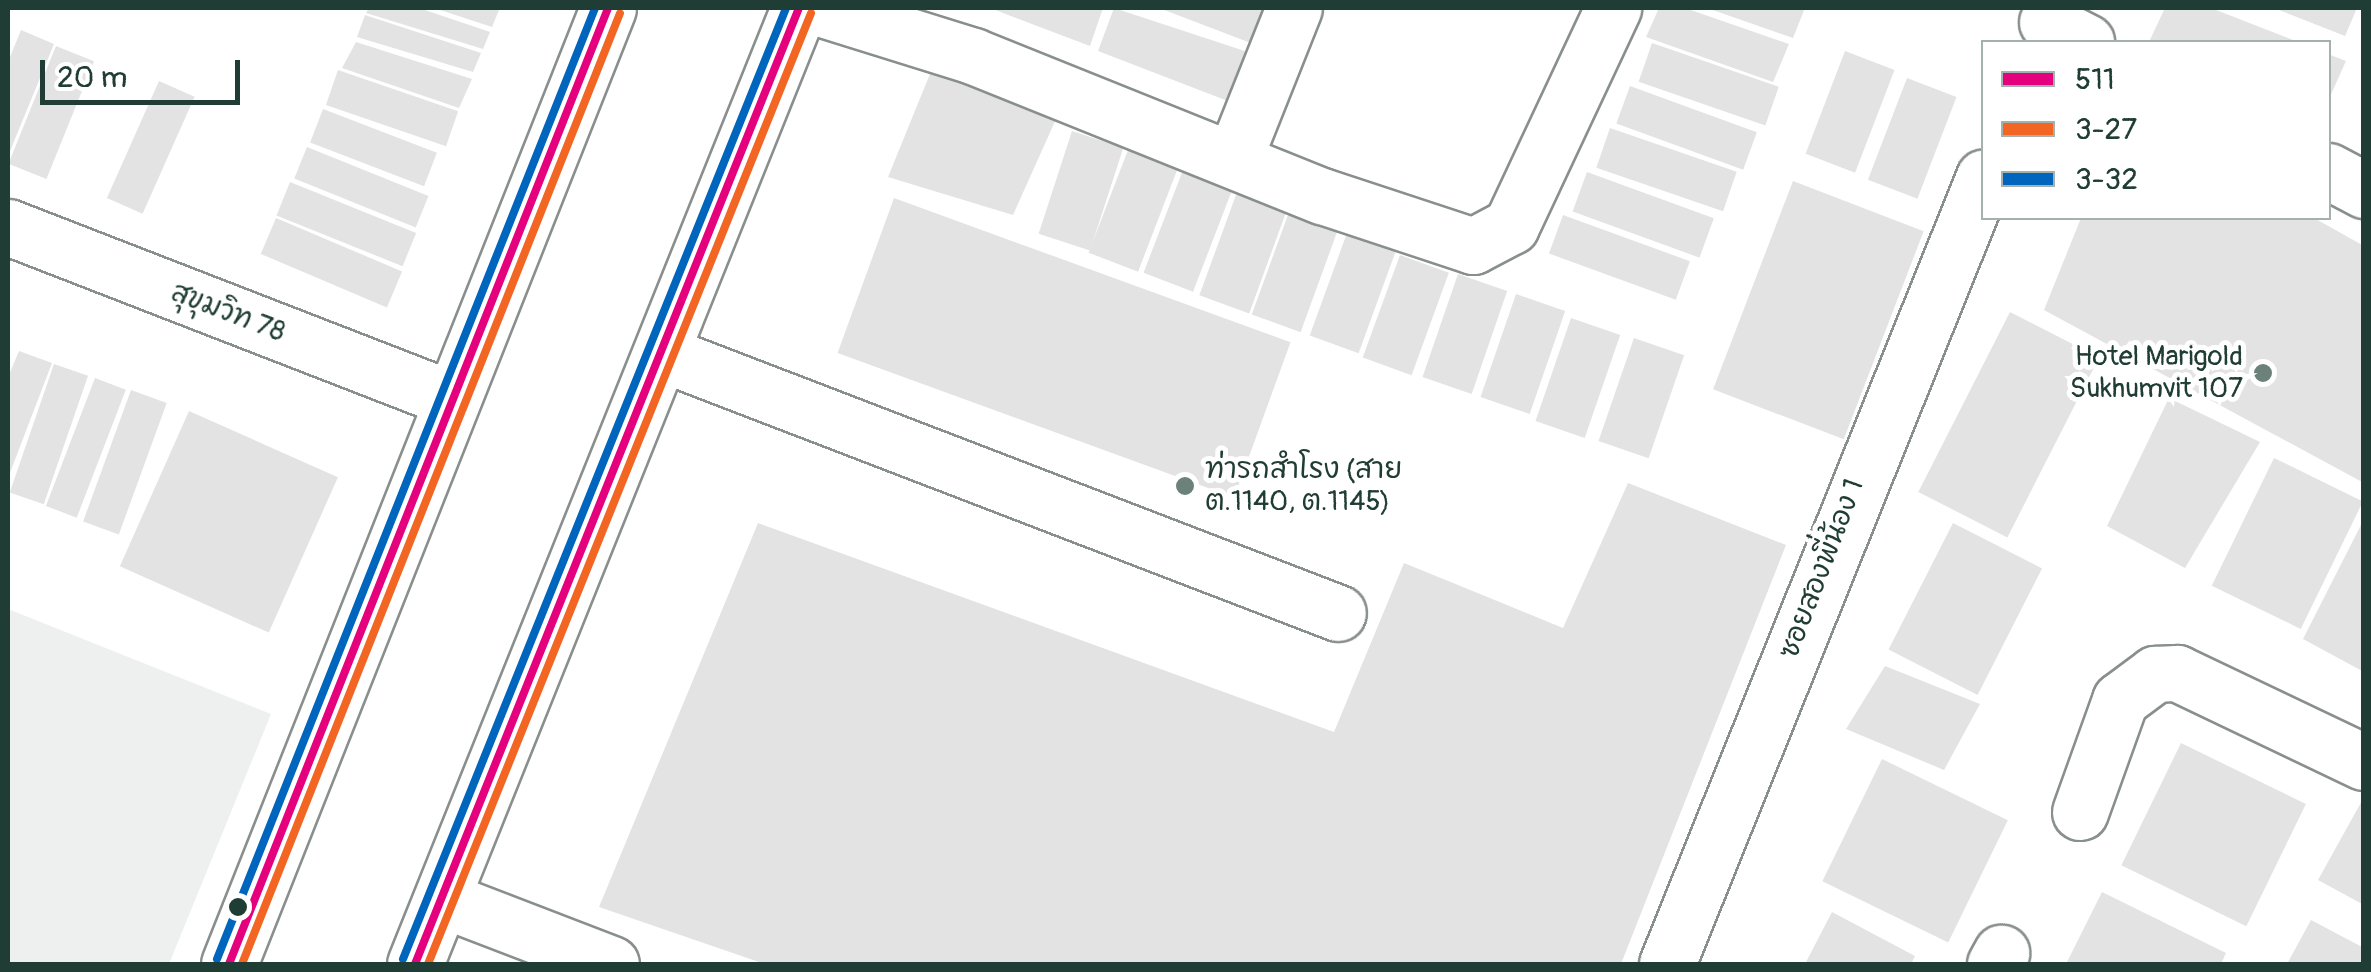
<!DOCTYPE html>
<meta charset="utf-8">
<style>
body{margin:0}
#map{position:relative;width:2371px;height:972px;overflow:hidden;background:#fff;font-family:Pangolin,"Playpen Sans Thai",sans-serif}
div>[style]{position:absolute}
.built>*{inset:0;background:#edf0ef}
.building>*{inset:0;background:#e2e3e2;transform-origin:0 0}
.roads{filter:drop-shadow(2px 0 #898f8d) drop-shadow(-2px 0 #898f8d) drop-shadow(0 2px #898f8d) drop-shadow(0 -2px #898f8d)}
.minor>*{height:55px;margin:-27.5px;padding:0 27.5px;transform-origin:27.5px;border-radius:27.5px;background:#fff}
.highway>*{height:55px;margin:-27.5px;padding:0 27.5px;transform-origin:27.5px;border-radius:27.5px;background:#fff}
.bus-1>*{height:8px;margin:-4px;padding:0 4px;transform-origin:4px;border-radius:4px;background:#e5007d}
.bus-2>*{height:8px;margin:-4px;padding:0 4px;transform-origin:4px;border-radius:4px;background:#f26522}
.bus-3>*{height:8px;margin:-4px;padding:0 4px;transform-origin:4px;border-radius:4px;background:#0065bd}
.dots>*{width:28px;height:28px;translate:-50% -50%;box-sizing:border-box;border:5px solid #fff;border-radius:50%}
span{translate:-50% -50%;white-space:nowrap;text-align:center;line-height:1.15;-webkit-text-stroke:10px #fff;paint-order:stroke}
.street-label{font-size:28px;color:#1f3d34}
.poi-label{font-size:28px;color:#1f3d34}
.right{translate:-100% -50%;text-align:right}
.left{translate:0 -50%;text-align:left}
.frame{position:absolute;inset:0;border:10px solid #1f3d34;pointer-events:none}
.legend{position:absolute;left:1981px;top:40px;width:350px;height:180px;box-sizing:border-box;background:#fff;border:2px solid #a5b1ae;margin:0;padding:12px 18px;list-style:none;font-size:30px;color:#1f3d34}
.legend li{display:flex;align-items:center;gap:20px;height:50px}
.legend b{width:50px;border:2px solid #a5b1ae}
.scale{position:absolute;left:40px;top:60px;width:200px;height:45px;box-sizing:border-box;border:5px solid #1f3d34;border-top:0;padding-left:12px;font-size:30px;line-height:35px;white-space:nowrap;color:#1f3d34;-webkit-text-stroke:8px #fff;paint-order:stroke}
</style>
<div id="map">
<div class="built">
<div style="clip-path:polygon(8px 609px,271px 714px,169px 964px,8px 964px)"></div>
</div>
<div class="building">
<div style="clip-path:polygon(369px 8px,419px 8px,490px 32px,483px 49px,366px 13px)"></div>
<div style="clip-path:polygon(434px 8px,493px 8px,499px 10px,492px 27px)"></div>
<div style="clip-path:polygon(990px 8px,1103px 8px,1090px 46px)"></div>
<div style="clip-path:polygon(1114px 8px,1263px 57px,1246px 108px,1098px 51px)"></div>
<div style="clip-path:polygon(1159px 8px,1285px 8px,1269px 50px)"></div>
<div style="clip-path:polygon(1659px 8px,1685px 8px,1789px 44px,1773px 82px,1646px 37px)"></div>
<div style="clip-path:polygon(1707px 8px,1805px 8px,1793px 38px)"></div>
<div style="clip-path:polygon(2165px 8px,2211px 8px,2298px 42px,2149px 42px)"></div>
<div style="clip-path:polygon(2274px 8px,2357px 8px,2345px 36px)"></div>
<div style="clip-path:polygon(365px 15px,481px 53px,473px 72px,357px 37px)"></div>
<div style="clip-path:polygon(21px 30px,54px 44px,8px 156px,8px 62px)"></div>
<div style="clip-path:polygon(356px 42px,472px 79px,459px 108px,342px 68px)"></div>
<div style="left:1652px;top:43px;width:134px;height:41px;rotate:19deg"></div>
<div style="left:56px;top:46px;width:41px;height:127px;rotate:22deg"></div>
<div style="left:1845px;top:51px;width:53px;height:110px;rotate:21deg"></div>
<div style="clip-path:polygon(2328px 54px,2346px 61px,2328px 101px)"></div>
<div style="clip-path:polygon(934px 64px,1061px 108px,1013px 215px,888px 177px)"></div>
<div style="left:338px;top:70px;width:127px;height:37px;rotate:19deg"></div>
<div style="left:1907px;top:78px;width:53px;height:109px;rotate:21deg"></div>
<div style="left:159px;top:81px;width:39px;height:128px;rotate:24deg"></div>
<div style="left:1630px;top:86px;width:135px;height:40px;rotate:20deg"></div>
<div style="left:323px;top:109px;width:122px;height:36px;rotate:21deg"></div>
<div style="left:1610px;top:128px;width:134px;height:42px;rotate:19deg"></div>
<div style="left:1072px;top:131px;width:54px;height:108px;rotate:18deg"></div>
<div style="left:307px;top:147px;width:131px;height:34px;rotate:22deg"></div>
<div style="left:1128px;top:150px;width:53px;height:110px;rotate:21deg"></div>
<div style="left:1183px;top:170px;width:53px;height:110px;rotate:21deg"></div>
<div style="left:1587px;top:172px;width:135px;height:42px;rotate:20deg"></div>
<div style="left:1793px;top:181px;width:140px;height:223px;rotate:21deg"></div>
<div style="left:290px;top:182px;width:136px;height:36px;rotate:22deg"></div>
<div style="left:1237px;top:192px;width:53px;height:110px;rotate:20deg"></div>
<div style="left:894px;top:198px;width:422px;height:165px;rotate:20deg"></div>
<div style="left:1289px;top:212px;width:52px;height:109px;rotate:20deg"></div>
<div style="left:1563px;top:215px;width:135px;height:41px;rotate:20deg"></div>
<div style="left:276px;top:218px;width:137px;height:39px;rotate:23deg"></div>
<div style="clip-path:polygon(2081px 218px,2314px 218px,2364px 246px,2364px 483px,2044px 310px)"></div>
<div style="left:1347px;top:233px;width:52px;height:109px;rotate:20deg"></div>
<div style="left:1400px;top:255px;width:52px;height:109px;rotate:20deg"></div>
<div style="left:1458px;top:274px;width:52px;height:109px;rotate:19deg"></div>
<div style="left:1516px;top:294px;width:52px;height:109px;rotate:19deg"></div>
<div style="left:2010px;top:312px;width:100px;height:202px;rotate:27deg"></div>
<div style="left:1571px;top:318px;width:52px;height:109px;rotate:19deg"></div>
<div style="left:1634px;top:338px;width:53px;height:109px;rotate:19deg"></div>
<div style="clip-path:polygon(19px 351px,52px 363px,8px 478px,8px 377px)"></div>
<div style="left:54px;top:364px;width:36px;height:136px;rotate:19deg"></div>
<div style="left:95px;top:378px;width:33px;height:137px;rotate:21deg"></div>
<div style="left:131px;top:390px;width:38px;height:140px;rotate:20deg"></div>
<div style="clip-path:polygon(2169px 398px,2260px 442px,2185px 568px,2107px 526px)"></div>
<div style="left:189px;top:411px;width:163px;height:170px;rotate:24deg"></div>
<div style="left:2274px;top:458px;width:99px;height:142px;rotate:26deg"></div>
<div style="clip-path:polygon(1628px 483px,1786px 545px,1621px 964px,765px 964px,599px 907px,758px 523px,1334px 732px,1404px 563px,1563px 628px)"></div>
<div style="clip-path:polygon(2364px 519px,2364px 672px,2303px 639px)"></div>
<div style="left:1953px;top:523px;width:100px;height:142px;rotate:27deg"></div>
<div style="clip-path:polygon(1885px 666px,1980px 704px,1944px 770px,1846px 729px)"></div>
<div style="left:2181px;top:743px;width:139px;height:136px;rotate:26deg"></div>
<div style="left:1882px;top:759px;width:140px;height:136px;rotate:26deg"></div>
<div style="clip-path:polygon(2364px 797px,2364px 905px,2318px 880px)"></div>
<div style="clip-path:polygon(2102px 892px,2226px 953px,2221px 964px,2066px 964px)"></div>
<div style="clip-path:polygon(1832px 912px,1915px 956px,1911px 964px,1805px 964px)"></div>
<div style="clip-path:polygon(2311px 920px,2364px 948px,2364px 964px,2287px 964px)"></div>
</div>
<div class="roads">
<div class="minor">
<div style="left:819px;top:8px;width:161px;rotate:17.3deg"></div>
<div style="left:973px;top:56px;width:376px;rotate:21.9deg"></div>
<div style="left:1322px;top:196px;width:159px;rotate:18.3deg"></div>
<div style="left:1473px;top:246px;width:43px;rotate:-27.8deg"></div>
<div style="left:1511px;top:226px;width:241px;rotate:-64.9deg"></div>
<div style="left:2047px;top:22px;width:44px;rotate:27.1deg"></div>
<div style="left:1235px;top:156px;width:159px;rotate:-68.3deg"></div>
<div style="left:2328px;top:171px;width:41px;rotate:27.8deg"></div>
<div style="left:8px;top:227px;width:473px;rotate:21.2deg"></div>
<div style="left:661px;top:353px;width:725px;rotate:21.01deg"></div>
<div style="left:2080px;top:812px;width:119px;rotate:-70.3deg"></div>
<div style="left:2120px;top:700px;width:44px;rotate:-36.6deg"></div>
<div style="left:2155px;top:674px;width:22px;rotate:-3deg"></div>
<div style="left:2177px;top:673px;width:207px;rotate:25.5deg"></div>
<div style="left:442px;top:899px;width:181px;rotate:21deg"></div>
<div style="left:1667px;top:964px;width:848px;rotate:-68.06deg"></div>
<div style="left:1995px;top:964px;width:13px;rotate:-61deg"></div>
</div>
<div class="highway">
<div style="left:229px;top:964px;width:1028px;rotate:-68.37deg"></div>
<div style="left:415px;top:964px;width:1030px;rotate:-68.12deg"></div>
</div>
</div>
<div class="bus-1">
<div style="left:229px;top:964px;width:1028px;rotate:-68.37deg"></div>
<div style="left:415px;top:964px;width:1030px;rotate:-68.12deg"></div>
</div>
<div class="bus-2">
<div style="left:242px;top:964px;width:1023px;rotate:-68.32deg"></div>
<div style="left:428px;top:964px;width:1025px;rotate:-68.06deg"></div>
</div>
<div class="bus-3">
<div style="left:217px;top:959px;width:1023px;rotate:-68.32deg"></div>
<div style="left:403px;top:959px;width:1025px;rotate:-68.06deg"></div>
</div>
<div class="dots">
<div style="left:2263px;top:373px;background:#6d817b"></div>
<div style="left:1185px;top:486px;background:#6d817b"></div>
<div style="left:238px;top:907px;background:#1f3d34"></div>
</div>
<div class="street-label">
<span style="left:228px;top:313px;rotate:21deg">สุขุมวิท 78</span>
<span style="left:1822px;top:569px;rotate:-69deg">ซอยสองพี่น้อง 1</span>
</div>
<div class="poi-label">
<span class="right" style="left:2243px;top:373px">Hotel Marigold<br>Sukhumvit 107</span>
<span class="left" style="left:1205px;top:486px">ท่ารถสำโรง (สาย<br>ต.1140, ต.1145)</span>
</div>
<div class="frame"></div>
<ul class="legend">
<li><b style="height:12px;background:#e5007d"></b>511</li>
<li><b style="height:12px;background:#f26522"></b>3-27</li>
<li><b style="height:12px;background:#0065bd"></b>3-32</li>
</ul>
<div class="scale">20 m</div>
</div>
